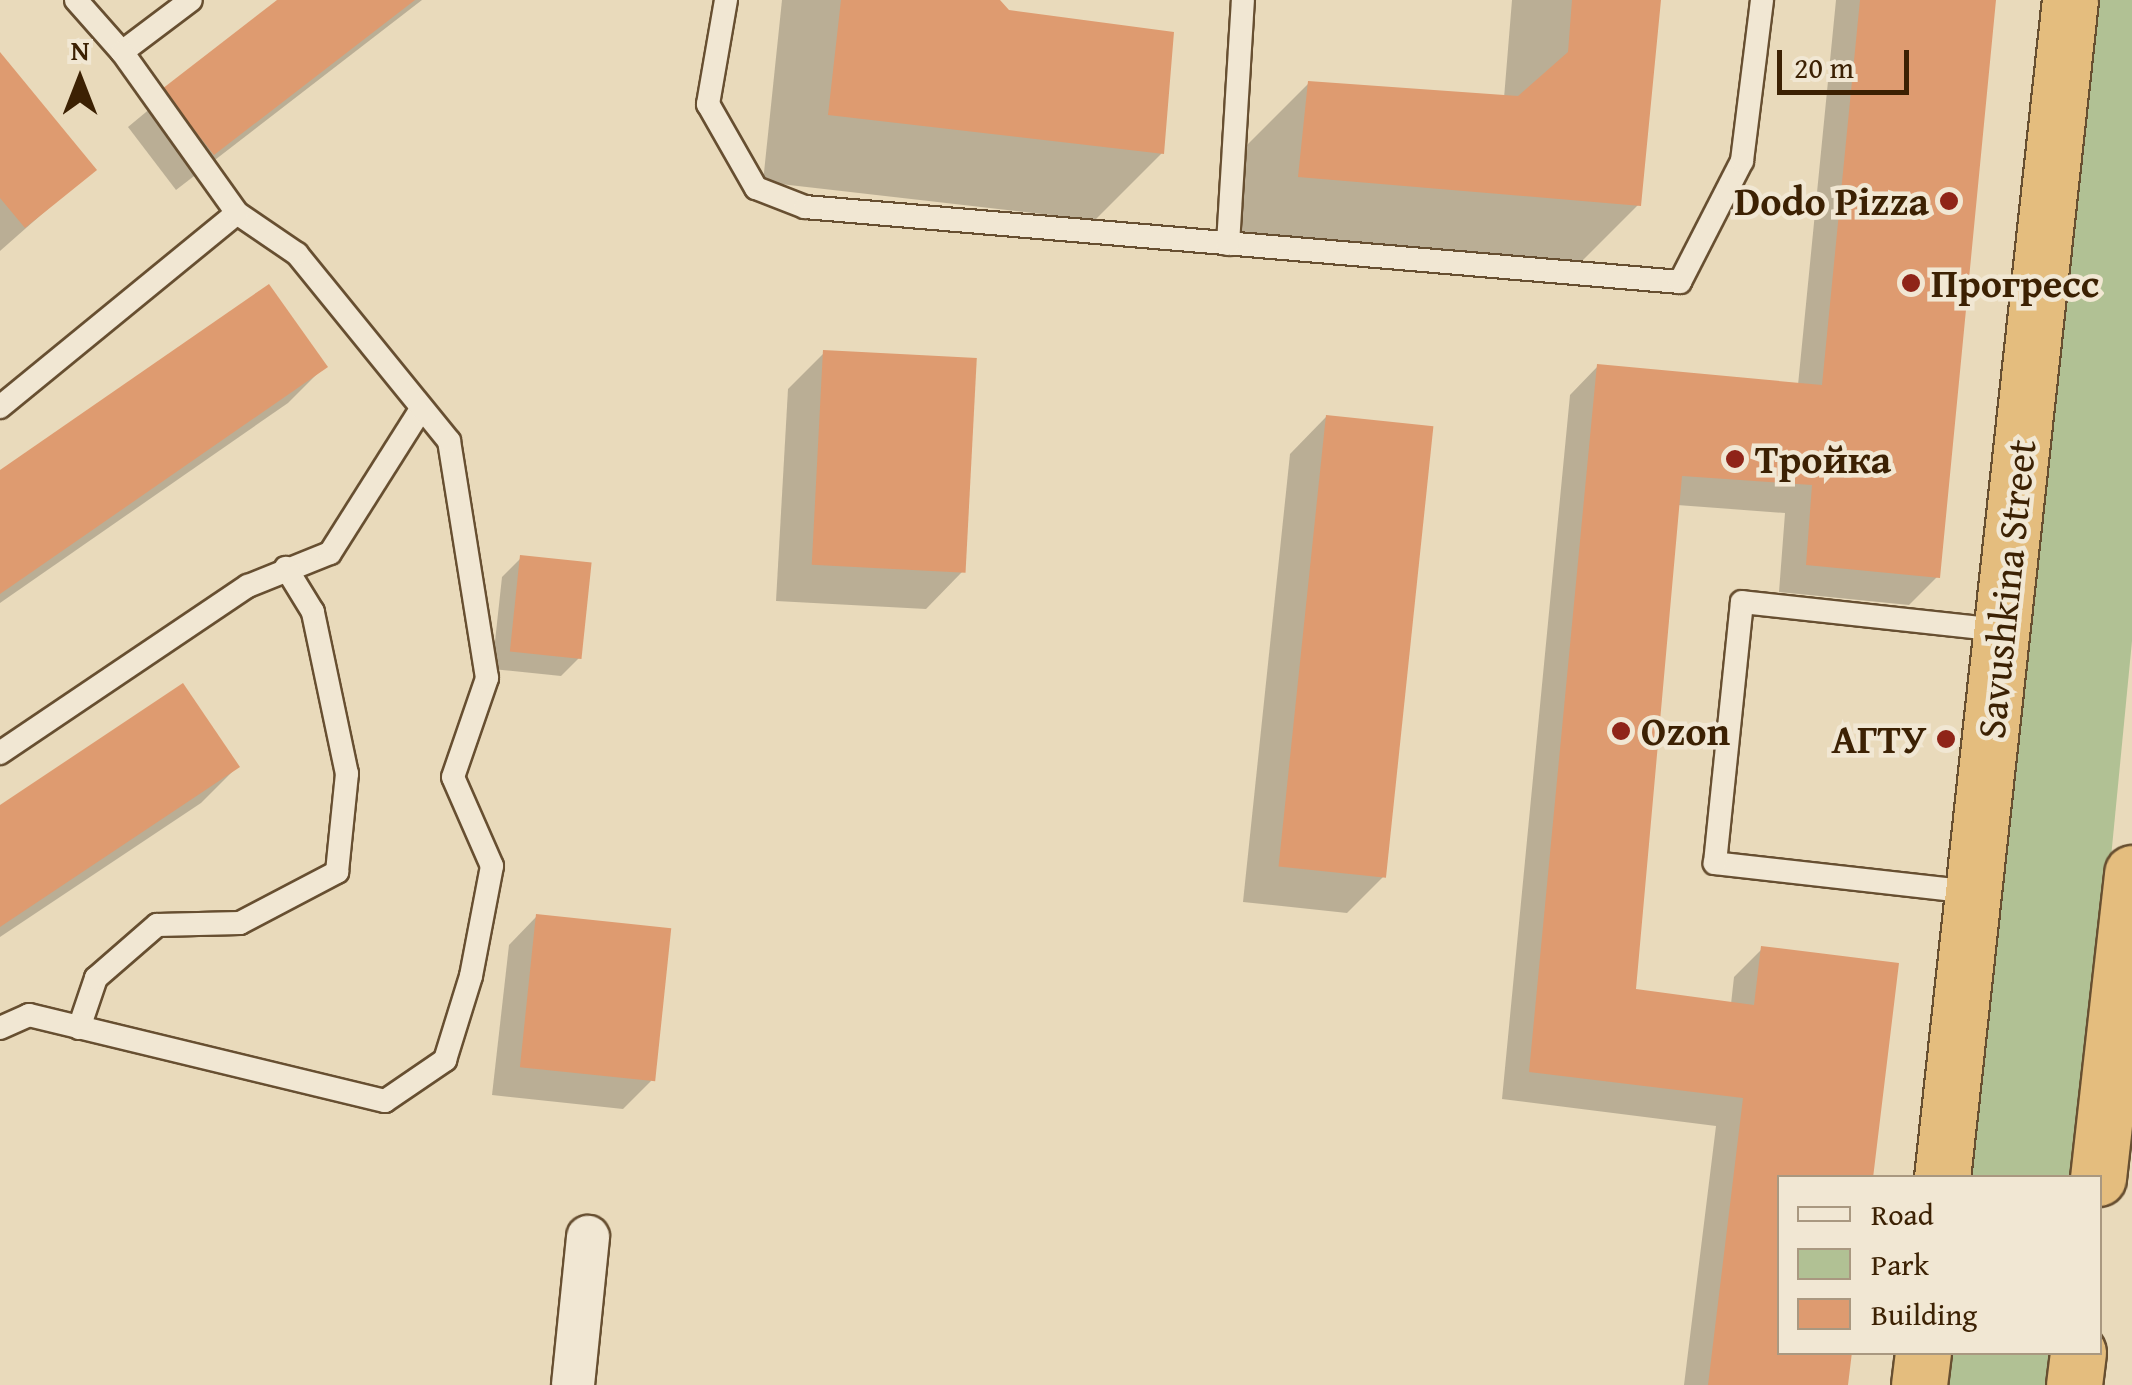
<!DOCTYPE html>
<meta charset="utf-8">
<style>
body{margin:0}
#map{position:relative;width:2132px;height:1385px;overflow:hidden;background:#e9dabb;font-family:"Gentium Book Plus",serif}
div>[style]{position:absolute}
.green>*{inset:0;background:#b1c194;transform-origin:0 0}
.shadow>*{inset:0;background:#0003}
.building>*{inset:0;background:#de9b70;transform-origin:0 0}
.roads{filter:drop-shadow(2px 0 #674f31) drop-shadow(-2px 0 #674f31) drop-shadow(0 2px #674f31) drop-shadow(0 -2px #674f31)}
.service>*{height:22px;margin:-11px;padding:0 11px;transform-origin:11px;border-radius:11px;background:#f1e7d3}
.minor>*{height:42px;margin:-21px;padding:0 21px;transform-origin:21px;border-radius:21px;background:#f1e7d3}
.trunk>*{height:55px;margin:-27.5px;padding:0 27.5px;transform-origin:27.5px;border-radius:27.5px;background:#e4bd7e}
.dots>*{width:28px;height:28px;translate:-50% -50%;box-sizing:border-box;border:5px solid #f1e7d3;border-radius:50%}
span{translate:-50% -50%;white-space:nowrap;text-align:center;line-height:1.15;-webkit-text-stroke:9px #f1e7d3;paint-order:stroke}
.poi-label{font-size:40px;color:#3c2103;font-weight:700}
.right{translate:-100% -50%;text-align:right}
.left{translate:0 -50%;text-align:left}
.street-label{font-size:40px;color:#3c2103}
.legend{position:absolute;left:1777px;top:1175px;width:325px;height:180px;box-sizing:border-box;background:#f1e7d3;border:2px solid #a99880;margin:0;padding:12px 18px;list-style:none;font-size:30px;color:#3c2103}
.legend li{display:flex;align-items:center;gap:20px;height:50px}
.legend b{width:50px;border:2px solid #a99880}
.north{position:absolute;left:30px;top:30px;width:100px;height:100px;-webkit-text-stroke:8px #f1e7d3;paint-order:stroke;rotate:0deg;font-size:28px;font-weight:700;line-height:40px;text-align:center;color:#3c2103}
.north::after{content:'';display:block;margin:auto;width:35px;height:45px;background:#3c2103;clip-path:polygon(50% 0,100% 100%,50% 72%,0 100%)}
.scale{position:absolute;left:1777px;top:50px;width:132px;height:45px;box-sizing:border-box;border:5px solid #3c2103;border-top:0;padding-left:12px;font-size:30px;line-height:35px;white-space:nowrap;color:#3c2103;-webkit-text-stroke:8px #f1e7d3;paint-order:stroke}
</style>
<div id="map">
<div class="green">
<div style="clip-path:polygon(2079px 0,2132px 0,2132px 641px,2080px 1177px,1947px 1178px)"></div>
<div style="left:1927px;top:1353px;width:136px;height:32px"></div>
</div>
<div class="shadow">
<div style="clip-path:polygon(281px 0,422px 0,176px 190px,128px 127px)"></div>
<div style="clip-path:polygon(782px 0,996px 0,1162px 153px,1095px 220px,763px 182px)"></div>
<div style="clip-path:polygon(1512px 0,1659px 0,1638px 205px,1571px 272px,1232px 243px,1242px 150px,1309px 83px,1504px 98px)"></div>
<div style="clip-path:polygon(1836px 0,1993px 0,1937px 577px,1909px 605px,1779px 592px,1785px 513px,1677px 505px,1634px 991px,1731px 1004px,1734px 977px,1762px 949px,1780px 1178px,1780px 1352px,1845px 1385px,1684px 1385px,1716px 1126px,1502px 1099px,1570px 395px,1598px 366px,1798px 385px)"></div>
<div style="clip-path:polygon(0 56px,93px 169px,0 251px)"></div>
<div style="clip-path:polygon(824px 353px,962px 572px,926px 609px,776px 601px,788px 389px)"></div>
<div style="clip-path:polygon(324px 367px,288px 403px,0 603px,0 473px)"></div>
<div style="clip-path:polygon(1326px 417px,1384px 876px,1347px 913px,1243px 902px,1290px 454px)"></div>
<div style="clip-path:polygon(521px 558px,580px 657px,561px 676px,492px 669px,502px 577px)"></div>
<div style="clip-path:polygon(237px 767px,201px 803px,0 937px,0 808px)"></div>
<div style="clip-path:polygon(537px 916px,651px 1081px,623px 1109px,492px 1095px,509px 945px)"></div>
</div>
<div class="building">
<div style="clip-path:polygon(277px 0,415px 0,214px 155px,162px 89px)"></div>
<div style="clip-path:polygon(841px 0,1000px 0,1009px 10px,1174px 32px,1164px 154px,828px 115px)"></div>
<div style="clip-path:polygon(1572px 0,1661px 0,1641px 206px,1298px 177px,1308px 81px,1518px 96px,1568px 52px)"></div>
<div style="clip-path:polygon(1860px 0,1996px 0,1940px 578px,1806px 565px,1812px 485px,1682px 476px,1636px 989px,1754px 1005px,1761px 946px,1899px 963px,1873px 1178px,1780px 1178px,1780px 1352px,1852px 1352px,1848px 1385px,1708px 1385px,1743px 1098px,1529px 1072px,1597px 364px,1822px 385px)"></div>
<div style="clip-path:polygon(0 52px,97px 170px,25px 228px,0 198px)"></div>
<div style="clip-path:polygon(269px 284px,328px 367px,0 594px,0 470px)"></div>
<div style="left:823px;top:350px;width:154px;height:215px;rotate:3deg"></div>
<div style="left:1326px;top:415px;width:108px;height:454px;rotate:6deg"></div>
<div style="left:520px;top:555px;width:72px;height:97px;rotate:6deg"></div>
<div style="clip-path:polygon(183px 683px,240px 767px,0 927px,0 805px)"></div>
<div style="left:536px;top:914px;width:136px;height:154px;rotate:6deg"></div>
</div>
<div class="roads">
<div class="service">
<div style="left:76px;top:0;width:69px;rotate:48.5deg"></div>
<div style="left:122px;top:52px;width:86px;rotate:-37deg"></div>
<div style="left:726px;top:0;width:106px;rotate:99.8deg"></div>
<div style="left:708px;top:104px;width:97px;rotate:60.3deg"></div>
<div style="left:756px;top:188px;width:53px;rotate:21.2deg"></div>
<div style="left:805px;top:207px;width:878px;rotate:4.9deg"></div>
<div style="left:1680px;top:282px;width:136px;rotate:-62.9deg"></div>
<div style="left:1742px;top:161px;width:162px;rotate:-82.9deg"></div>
<div style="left:1228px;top:244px;width:244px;rotate:-86.5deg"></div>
<div style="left:0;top:407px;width:306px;rotate:-39.3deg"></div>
<div style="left:0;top:753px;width:299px;rotate:-34deg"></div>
<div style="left:248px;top:586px;width:88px;rotate:-21.9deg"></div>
<div style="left:330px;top:553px;width:170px;rotate:-57.7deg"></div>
<div style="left:1972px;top:892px;width:259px;rotate:-173.6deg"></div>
<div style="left:1715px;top:863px;width:262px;rotate:-84.1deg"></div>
<div style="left:1742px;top:602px;width:261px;rotate:6.2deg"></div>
<div style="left:0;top:1028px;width:32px;rotate:-24deg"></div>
<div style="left:29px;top:1015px;width:366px;rotate:13.6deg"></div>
<div style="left:385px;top:1101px;width:73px;rotate:-34.3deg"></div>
<div style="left:445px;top:1060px;width:88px;rotate:-72.8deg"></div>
<div style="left:471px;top:976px;width:112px;rotate:-79.2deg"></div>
<div style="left:492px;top:866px;width:97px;rotate:-113.7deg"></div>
<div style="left:453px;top:777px;width:105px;rotate:-71deg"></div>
<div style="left:487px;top:678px;width:240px;rotate:-99.1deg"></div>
<div style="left:449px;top:441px;width:241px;rotate:-129.1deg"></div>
<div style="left:297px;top:254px;width:73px;rotate:-145.7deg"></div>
<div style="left:237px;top:213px;width:198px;rotate:-125.5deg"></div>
<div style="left:79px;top:1028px;width:53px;rotate:-71.2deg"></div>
<div style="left:96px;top:978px;width:81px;rotate:-41deg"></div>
<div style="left:157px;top:925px;width:83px;rotate:-1.4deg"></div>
<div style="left:240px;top:923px;width:110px;rotate:-27.7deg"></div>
<div style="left:337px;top:872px;width:99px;rotate:-84.2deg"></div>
<div style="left:347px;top:774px;width:166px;rotate:-101.9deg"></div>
<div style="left:313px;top:612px;width:52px;rotate:-121.5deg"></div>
</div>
<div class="minor">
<div style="left:573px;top:1385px;width:149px;rotate:-84.2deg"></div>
</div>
<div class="trunk">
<div style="left:1942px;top:1178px;width:1185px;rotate:-83.8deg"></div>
<div style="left:2098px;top:1178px;width:307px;rotate:-83.6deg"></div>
<div style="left:1919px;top:1385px;width:33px;rotate:-83deg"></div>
<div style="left:2074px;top:1385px;width:33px;rotate:-83deg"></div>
</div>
</div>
<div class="dots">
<div style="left:1949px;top:201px;background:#8f2418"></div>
<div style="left:1911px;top:283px;background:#8f2418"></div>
<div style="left:1735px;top:459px;background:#8f2418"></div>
<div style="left:1621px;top:731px;background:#8f2418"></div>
<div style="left:1946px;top:739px;background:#8f2418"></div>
</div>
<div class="poi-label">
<span class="right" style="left:1929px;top:201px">Dodo Pizza</span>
<span class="left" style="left:1931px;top:283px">Прогресс</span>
<span class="left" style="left:1755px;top:459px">Тройка</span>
<span class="left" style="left:1641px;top:731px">Ozon</span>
<span class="right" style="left:1926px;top:739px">АГТУ</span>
</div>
<div class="street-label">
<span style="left:2006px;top:589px;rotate:-84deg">Savushkina Street</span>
</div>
<ul class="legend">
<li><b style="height:12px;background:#f1e7d3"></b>Road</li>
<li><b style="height:28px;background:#b1c194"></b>Park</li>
<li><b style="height:28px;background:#de9b70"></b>Building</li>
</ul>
<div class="north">N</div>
<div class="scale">20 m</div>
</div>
